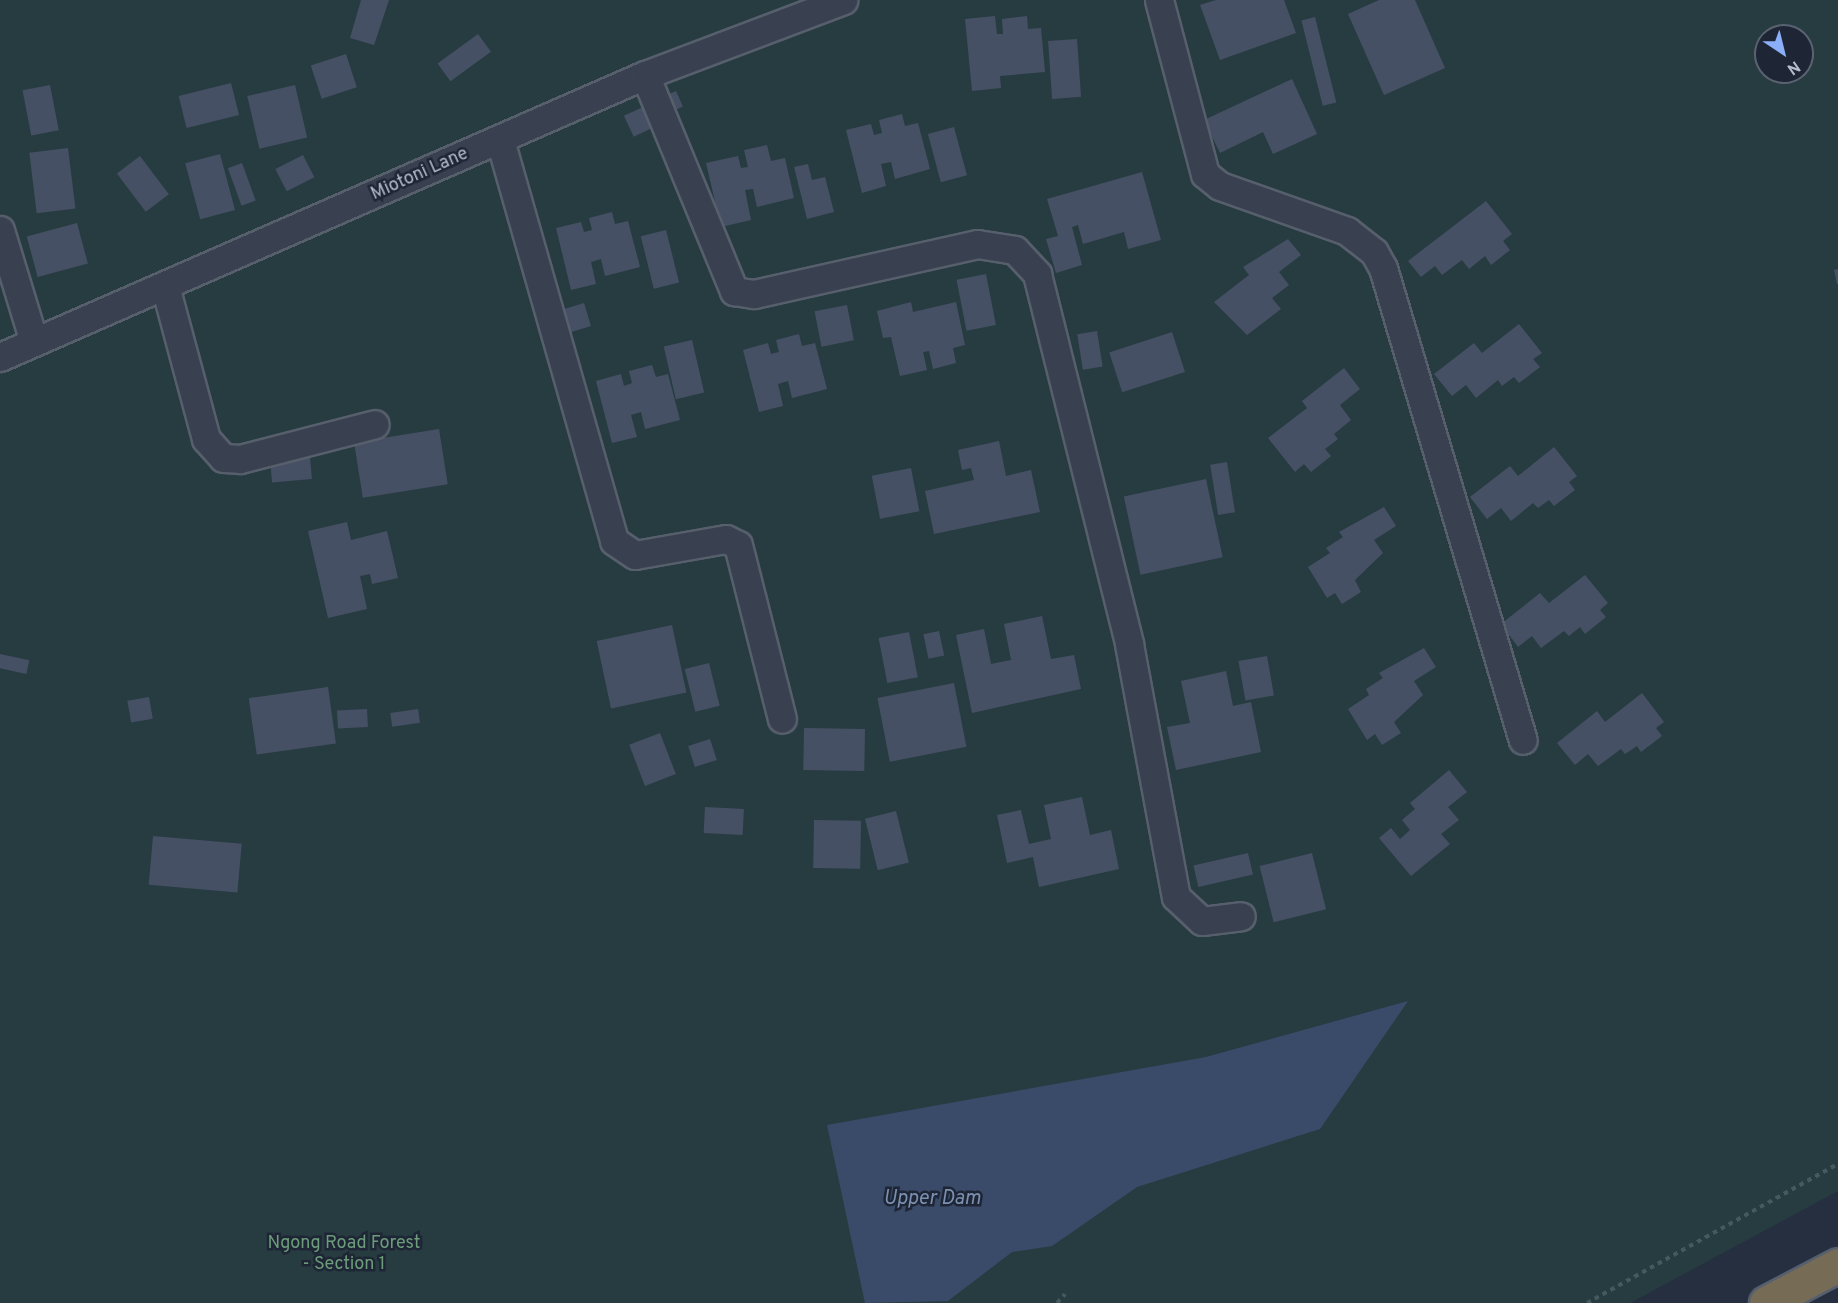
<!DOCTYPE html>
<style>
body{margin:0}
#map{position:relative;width:1838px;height:1303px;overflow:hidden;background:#252f40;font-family:Overpass,sans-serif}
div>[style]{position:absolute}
.green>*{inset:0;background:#273c41}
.water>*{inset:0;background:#3a4b69}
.building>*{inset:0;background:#465064;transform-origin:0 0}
.path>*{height:4px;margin-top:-2px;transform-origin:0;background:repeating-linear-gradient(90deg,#45595e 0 4.5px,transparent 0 9px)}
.roads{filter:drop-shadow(2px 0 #575f6d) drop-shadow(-2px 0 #575f6d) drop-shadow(0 2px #575f6d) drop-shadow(0 -2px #575f6d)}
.minor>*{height:27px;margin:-13.5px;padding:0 13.5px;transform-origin:13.5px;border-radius:13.5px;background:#394150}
.highway>*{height:33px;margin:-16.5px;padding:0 16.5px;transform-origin:16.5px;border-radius:16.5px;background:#766c56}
span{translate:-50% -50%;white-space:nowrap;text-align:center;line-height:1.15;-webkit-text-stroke:5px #1e2635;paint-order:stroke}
.street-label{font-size:18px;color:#b5bcca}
.park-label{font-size:18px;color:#6c9c7a}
.water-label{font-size:20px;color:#7c90b2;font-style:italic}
.north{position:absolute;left:1754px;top:24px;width:60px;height:60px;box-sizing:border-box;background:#1e2635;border:2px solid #5a6271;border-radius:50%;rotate:145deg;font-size:16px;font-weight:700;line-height:24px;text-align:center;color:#b5bcca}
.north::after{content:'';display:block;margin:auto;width:21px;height:27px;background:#8caff9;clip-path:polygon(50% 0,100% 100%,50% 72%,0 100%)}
</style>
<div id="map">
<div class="green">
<div style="clip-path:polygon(evenodd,0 0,1838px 0,1838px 1191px,1630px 1303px,0 1303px,0 0,1766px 36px,1802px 36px,1802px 72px,1766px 72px,1766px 36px)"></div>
</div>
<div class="water">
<div style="clip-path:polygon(1408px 1001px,1320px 1129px,1137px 1187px,1052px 1246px,1012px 1252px,948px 1301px,865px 1303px,827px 1125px,1206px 1057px)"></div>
</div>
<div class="building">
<div style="clip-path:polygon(361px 0,389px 0,374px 45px,350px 38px)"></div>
<div style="clip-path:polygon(1216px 0,1284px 0,1296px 33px,1220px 60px,1200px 5px)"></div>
<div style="clip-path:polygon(1379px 0,1415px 0,1445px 68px,1384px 95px,1348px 14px)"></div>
<div style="clip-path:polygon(995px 16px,997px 34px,1003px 34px,1002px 19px,1027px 16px,1028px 29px,1041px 28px,1045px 72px,1000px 76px,1001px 88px,972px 91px,965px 19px)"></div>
<div style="left:1315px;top:17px;width:88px;height:14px;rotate:76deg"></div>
<div style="left:478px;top:34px;width:22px;height:50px;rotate:54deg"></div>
<div style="left:1077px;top:39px;width:58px;height:29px;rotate:86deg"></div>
<div style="left:346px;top:54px;width:35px;height:37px;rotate:72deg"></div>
<div style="clip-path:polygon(1292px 79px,1317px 134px,1273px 154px,1263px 132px,1220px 153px,1204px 120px)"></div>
<div style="left:231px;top:83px;width:33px;height:54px;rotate:76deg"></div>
<div style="left:50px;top:85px;width:46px;height:28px;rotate:79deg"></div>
<div style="left:295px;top:85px;width:54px;height:49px;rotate:77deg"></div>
<div style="left:676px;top:91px;width:17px;height:17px;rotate:66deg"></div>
<div style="left:643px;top:107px;width:23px;height:21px;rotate:65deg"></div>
<div style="clip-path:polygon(902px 114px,905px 126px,918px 123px,930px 169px,895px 179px,891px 162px,881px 164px,886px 186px,862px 193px,846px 130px,871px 124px,874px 135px,882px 133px,879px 120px)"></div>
<div style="left:954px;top:127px;width:50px;height:27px;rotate:75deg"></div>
<div style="clip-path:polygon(767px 145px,771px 161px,785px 158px,794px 198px,757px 207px,753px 189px,745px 190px,751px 220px,721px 227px,706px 163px,738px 156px,741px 168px,748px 167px,744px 150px)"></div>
<div style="left:68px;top:148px;width:61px;height:39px;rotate:83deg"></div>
<div style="left:220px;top:154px;width:58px;height:36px;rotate:75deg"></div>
<div style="left:303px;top:155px;width:25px;height:31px;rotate:63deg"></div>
<div style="left:140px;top:156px;width:48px;height:29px;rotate:53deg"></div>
<div style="left:242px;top:163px;width:40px;height:15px;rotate:70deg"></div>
<div style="clip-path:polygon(808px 164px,812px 180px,825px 177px,834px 212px,807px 219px,794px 167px)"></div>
<div style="clip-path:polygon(1142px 172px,1161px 240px,1128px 249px,1124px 232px,1083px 244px,1078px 225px,1072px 227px,1082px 265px,1056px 273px,1046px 239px,1058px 236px,1047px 199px)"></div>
<div style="clip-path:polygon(1486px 201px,1512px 234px,1503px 241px,1510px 250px,1491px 265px,1485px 256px,1469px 269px,1462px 260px,1442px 275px,1435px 266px,1421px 277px,1408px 261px)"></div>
<div style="clip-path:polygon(612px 212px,615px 224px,628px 221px,640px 267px,605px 276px,601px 259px,591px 262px,596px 284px,571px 290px,556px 228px,581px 222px,584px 232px,592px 230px,589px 218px)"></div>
<div style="left:77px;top:223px;width:42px;height:52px;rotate:75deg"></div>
<div style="left:666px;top:230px;width:54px;height:26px;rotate:76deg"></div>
<div style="clip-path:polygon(1288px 239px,1301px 255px,1279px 272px,1289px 285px,1272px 298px,1281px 309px,1247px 335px,1214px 302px,1249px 275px,1243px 267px)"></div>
<div style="clip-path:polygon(1838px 269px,1838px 284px,1837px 284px,1834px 270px)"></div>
<div style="left:986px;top:274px;width:52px;height:30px;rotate:79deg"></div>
<div style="clip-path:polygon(911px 302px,913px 312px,956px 302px,965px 345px,953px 348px,956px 363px,933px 369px,929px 351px,923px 352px,927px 370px,900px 376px,891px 337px,883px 338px,877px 311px)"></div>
<div style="left:584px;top:303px;width:24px;height:24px;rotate:73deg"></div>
<div style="left:847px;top:305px;width:36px;height:33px;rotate:79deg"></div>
<div style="clip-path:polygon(1519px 324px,1542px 353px,1533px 359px,1540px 367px,1519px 383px,1514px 377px,1502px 386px,1498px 380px,1476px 398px,1466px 385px,1452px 396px,1434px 374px,1474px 343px,1482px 353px)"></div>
<div style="left:1097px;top:331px;width:36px;height:20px;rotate:81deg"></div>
<div style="left:1172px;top:332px;width:42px;height:66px;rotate:72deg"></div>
<div style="clip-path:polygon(799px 334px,802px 346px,815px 343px,827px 389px,792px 398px,788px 381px,778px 384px,783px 406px,759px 412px,743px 350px,768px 343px,771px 354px,779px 352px,776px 340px)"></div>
<div style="left:692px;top:340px;width:54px;height:29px;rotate:77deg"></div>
<div style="clip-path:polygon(652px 365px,656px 377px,668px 374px,680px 420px,645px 429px,641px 412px,631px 415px,637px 437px,612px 443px,596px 381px,621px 374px,624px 386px,632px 383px,629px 371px)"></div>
<div style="clip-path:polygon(1344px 368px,1360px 389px,1340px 405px,1351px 420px,1334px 434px,1338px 439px,1325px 449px,1331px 456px,1311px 472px,1304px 464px,1295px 472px,1268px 438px,1307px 408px,1302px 401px)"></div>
<div style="left:439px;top:429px;width:56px;height:86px;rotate:81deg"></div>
<div style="clip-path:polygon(999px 441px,1006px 476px,1031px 470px,1040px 512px,934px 534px,925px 491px,974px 480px,971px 468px,962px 470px,958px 450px)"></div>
<div style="clip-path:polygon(1554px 447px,1577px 476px,1569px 482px,1575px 490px,1554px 506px,1549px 500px,1538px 508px,1533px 503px,1511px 521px,1501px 508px,1487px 519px,1470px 497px,1510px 466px,1518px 476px)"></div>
<div style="left:310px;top:457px;width:22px;height:40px;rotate:85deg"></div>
<div style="left:1227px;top:462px;width:51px;height:17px;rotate:81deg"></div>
<div style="left:911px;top:468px;width:44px;height:40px;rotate:79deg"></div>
<div style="left:1206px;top:479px;width:80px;height:84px;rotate:78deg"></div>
<div style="clip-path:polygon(1384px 507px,1396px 526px,1374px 540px,1383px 553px,1355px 580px,1361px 592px,1342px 604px,1335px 593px,1327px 598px,1308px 567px,1330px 553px,1326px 548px,1343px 537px,1339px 532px)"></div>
<div style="clip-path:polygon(347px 522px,351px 540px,387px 531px,398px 578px,372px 584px,370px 574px,360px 576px,367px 609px,328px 618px,308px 531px)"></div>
<div style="clip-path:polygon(1585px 575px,1608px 603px,1600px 610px,1606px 617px,1585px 634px,1580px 627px,1569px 636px,1564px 631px,1541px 648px,1532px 636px,1518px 647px,1501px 624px,1540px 593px,1549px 603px)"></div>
<div style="clip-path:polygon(1042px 616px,1051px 659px,1074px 655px,1081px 689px,972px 713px,956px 635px,984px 629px,991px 664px,1011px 660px,1004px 624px)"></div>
<div style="left:672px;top:625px;width:69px;height:77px;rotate:78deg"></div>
<div style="left:939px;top:631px;width:25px;height:16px;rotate:78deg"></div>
<div style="left:909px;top:632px;width:46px;height:31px;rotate:79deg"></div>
<div style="clip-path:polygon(1424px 648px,1436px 667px,1414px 681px,1423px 695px,1394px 722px,1401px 733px,1382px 745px,1375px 734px,1367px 740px,1348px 709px,1369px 695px,1366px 689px,1383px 678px,1379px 673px)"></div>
<div style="left:0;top:654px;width:30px;height:14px;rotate:12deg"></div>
<div style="left:1267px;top:656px;width:40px;height:29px;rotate:80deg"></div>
<div style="left:709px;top:663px;width:44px;height:25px;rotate:76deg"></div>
<div style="clip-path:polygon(1226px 671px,1233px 706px,1251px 702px,1261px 752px,1176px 770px,1167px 727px,1190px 723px,1181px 681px)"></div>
<div style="left:954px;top:683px;width:65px;height:78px;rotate:79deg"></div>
<div style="left:328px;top:687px;width:57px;height:80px;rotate:82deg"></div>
<div style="clip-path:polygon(1642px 693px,1664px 722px,1656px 728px,1662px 736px,1641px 752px,1637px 746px,1625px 754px,1621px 749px,1598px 766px,1588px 754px,1575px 765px,1557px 743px,1597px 711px,1605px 722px)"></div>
<div style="left:149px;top:697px;width:22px;height:22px;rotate:80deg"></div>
<div style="left:367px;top:709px;width:18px;height:30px;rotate:87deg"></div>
<div style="left:418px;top:709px;width:14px;height:28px;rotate:82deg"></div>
<div style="left:804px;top:728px;width:61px;height:42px;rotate:1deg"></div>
<div style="left:660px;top:733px;width:44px;height:33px;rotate:69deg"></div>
<div style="left:710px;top:739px;width:22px;height:23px;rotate:72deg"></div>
<div style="clip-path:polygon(1449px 770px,1467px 792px,1448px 807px,1459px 820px,1441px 834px,1450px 844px,1411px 876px,1379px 838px,1391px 828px,1400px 839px,1410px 830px,1402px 820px,1415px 809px,1410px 803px)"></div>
<div style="clip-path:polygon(1082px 797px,1090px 835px,1111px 830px,1119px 869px,1039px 887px,1033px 857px,1007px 863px,997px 815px,1021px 810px,1029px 844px,1051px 839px,1044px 805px)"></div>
<div style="left:705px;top:807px;width:39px;height:26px;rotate:3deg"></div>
<div style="left:896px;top:811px;width:53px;height:32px;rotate:76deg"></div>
<div style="left:814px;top:820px;width:47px;height:48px;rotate:1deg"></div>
<div style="left:153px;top:836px;width:89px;height:49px;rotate:5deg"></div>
<div style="left:1248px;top:853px;width:22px;height:56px;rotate:77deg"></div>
<div style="left:1312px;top:853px;width:58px;height:54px;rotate:76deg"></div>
</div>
<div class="path">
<div style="left:1057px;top:1303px;width:12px;rotate:-48deg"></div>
<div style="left:1587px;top:1303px;width:287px;rotate:-29deg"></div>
</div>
<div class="roads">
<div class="minor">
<div style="left:1159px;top:0;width:180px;rotate:75.2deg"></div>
<div style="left:1205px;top:174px;width:19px;rotate:39deg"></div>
<div style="left:1220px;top:186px;width:135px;rotate:19.5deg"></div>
<div style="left:1347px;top:231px;width:34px;rotate:38deg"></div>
<div style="left:1374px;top:252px;width:18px;rotate:61deg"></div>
<div style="left:1383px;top:268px;width:492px;rotate:73.5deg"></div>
<div style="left:645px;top:75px;width:234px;rotate:67.6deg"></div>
<div style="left:734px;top:291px;width:20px;rotate:9deg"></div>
<div style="left:754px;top:294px;width:229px;rotate:-12.6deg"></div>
<div style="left:977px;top:244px;width:38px;rotate:9deg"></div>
<div style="left:1015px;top:250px;width:33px;rotate:47deg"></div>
<div style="left:1037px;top:274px;width:381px;rotate:76deg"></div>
<div style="left:1129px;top:644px;width:257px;rotate:79.5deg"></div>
<div style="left:1176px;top:897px;width:35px;rotate:43deg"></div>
<div style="left:1202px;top:921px;width:39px;rotate:-7deg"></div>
<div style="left:500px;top:140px;width:417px;rotate:74.1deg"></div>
<div style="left:614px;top:541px;width:25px;rotate:34deg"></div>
<div style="left:635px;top:555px;width:92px;rotate:-10deg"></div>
<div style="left:726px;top:539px;width:13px;rotate:27deg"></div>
<div style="left:738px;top:545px;width:179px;rotate:75.8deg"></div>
<div style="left:0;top:230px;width:117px;rotate:73.1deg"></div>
<div style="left:165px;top:286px;width:158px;rotate:75deg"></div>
<div style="left:206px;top:439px;width:25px;rotate:48deg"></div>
<div style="left:223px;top:458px;width:17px;rotate:3deg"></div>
<div style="left:240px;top:459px;width:139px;rotate:-14.5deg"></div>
<div style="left:0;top:357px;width:704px;rotate:-23.62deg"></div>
<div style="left:645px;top:75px;width:212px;rotate:-20.7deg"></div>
</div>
<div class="highway">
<div style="left:1766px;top:1303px;width:81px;rotate:-27.8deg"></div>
</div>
</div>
<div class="street-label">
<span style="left:420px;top:175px;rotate:-24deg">Miotoni Lane</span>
</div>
<div class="park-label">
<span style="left:344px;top:1255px">Ngong Road Forest<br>- Section 1</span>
</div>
<div class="water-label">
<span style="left:932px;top:1199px">Upper Dam</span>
</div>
<div class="north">N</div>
</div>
